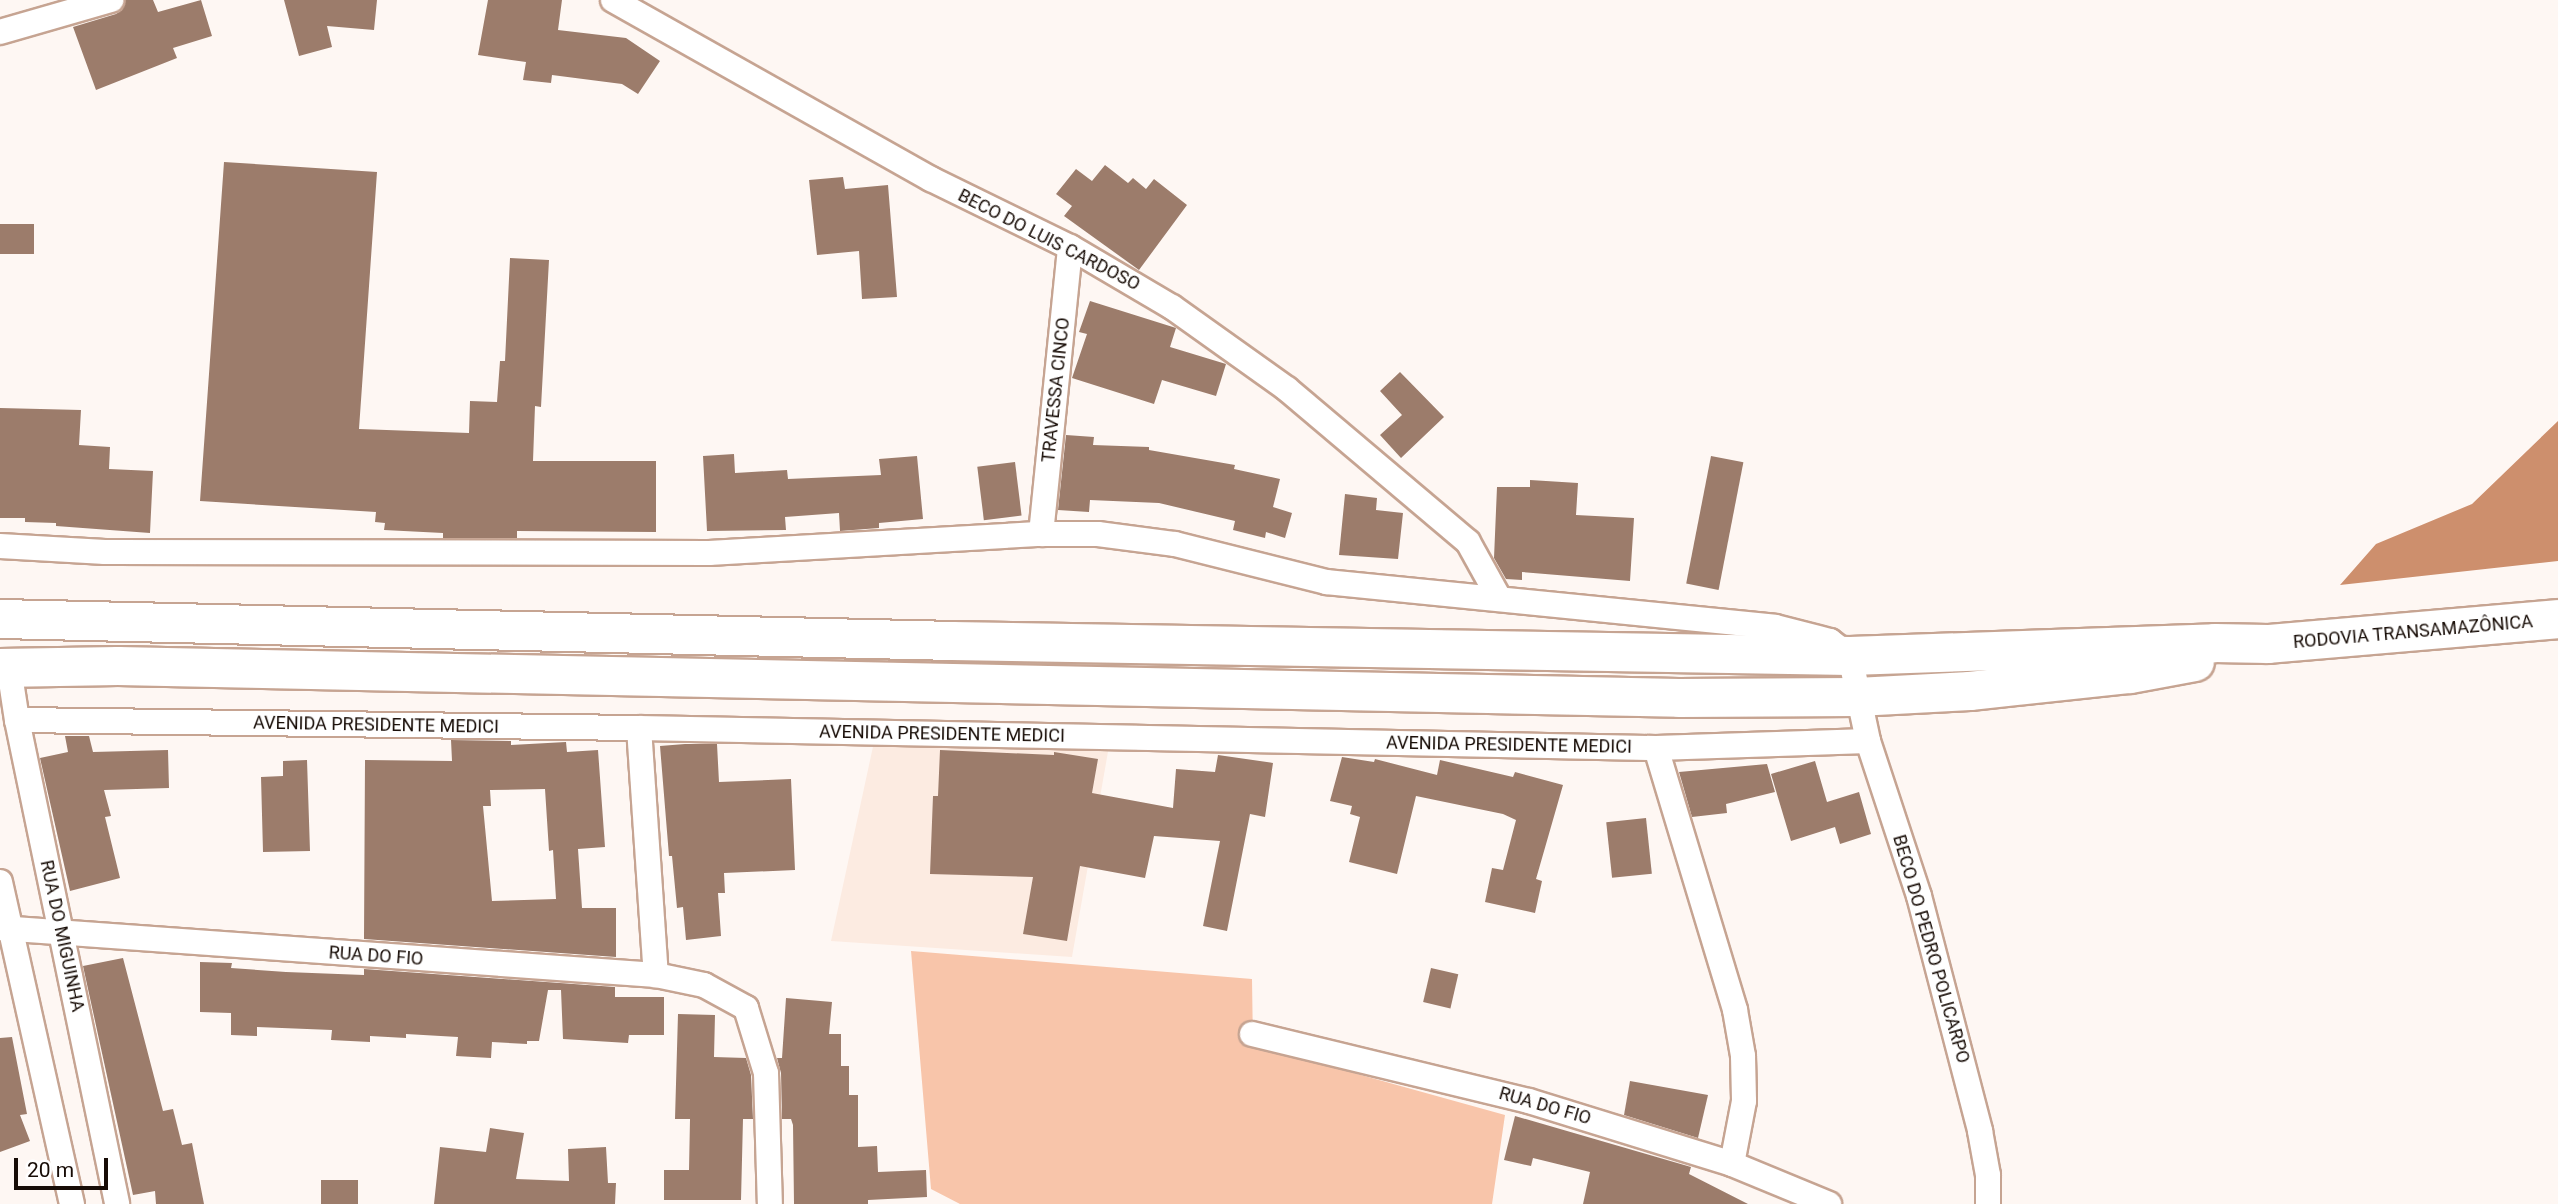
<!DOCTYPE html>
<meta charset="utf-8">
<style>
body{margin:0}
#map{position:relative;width:2558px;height:1204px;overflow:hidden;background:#fef7f3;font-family:Roboto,sans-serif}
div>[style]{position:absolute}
.built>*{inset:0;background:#fcebe1}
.green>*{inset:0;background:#f8c5aa}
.water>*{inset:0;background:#cd8f6d}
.building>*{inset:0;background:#9c7c6b;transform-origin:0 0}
.roads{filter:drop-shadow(2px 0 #c6a492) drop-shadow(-2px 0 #c6a492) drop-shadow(0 2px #c6a492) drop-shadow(0 -2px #c6a492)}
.street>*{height:24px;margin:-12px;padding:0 12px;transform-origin:12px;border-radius:12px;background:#fff}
.primary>*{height:38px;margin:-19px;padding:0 19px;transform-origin:19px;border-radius:19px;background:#fff}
span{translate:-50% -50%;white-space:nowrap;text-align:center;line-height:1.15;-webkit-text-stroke:6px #fff;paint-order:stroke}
.street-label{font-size:18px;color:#170c06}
.scale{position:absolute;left:14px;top:1158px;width:94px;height:32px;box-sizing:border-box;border:4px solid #170c06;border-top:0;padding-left:9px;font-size:21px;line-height:24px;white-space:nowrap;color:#170c06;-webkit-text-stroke:5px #fff;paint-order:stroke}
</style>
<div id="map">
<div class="built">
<div style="clip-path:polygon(874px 742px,1109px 746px,1072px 957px,831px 941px)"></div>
</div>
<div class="green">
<div style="clip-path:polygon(911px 951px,1252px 979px,1253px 1045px,1505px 1115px,1492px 1204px,960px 1204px,931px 1189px)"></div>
</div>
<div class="water">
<div style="clip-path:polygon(2558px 421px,2558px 561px,2340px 585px,2376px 544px,2472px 504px)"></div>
</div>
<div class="building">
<div style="clip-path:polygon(125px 0,153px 0,158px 12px,201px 0,212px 36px,173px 48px,177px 58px,96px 90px,73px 27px,116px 14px,122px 10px)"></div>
<div style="clip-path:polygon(284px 0,377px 0,374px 30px,327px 26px,332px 47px,299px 56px)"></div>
<div style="clip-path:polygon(488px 0,562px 0,558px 30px,626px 38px,660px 61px,638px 94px,622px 84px,552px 75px,551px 83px,523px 80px,526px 62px,478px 55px)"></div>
<div style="clip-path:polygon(224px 162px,377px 172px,359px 429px,469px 433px,470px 401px,497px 402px,500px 361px,505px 361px,510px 258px,549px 260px,541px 407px,535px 406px,533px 461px,656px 461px,656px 532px,517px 531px,517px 538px,443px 538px,443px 533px,384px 530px,385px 523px,375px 522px,376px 512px,200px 501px)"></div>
<div style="clip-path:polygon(1105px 165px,1128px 183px,1133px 178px,1146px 189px,1154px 179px,1187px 205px,1139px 270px,1064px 216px,1072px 206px,1056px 194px,1076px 169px,1092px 181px)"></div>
<div style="clip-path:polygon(843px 177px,845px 189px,888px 185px,897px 297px,862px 299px,859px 251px,817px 255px,809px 180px)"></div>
<div style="left:0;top:224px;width:34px;height:30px"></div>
<div style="clip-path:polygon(1090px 301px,1176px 328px,1170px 347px,1226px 364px,1216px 396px,1162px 380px,1154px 404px,1072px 378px,1087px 334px,1079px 332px)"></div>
<div style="clip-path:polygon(1400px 372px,1444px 417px,1401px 458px,1380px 435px,1402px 415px,1380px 391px)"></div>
<div style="clip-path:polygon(0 408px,81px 410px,79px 445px,110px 447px,109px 469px,153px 471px,150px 533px,56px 526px,56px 523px,25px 522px,25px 518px,0 518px)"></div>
<div style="clip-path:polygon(1066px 435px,1094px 437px,1093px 445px,1149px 447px,1149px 450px,1235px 465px,1234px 469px,1280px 479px,1273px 507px,1292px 513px,1285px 538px,1266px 532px,1265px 538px,1233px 530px,1235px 521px,1159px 503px,1090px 500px,1089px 512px,1058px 510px)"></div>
<div style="clip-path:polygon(734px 454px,735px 473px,787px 470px,788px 479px,881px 475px,879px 459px,917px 456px,923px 519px,879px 523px,879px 528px,840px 531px,839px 513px,785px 517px,786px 530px,707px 531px,703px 456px)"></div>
<div style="left:1711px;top:456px;width:33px;height:130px;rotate:11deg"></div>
<div style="left:1015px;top:462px;width:54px;height:38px;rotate:83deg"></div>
<div style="clip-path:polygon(1530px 480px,1578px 483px,1576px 515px,1634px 518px,1630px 581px,1522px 572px,1522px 580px,1506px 579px,1494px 558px,1497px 487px,1530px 487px)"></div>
<div style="clip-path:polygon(1345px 494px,1377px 498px,1376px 510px,1403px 513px,1398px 559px,1339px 555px)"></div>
<div style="clip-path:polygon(65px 736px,89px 736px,93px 752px,168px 750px,169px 788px,104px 790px,111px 816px,105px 817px,120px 878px,70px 891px,40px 758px,68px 752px)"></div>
<div style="clip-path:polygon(evenodd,451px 740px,511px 741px,511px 745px,566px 742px,567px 752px,598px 750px,605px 847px,578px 849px,582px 908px,616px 908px,616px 957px,364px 939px,365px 760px,452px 761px,451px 740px,545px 789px,549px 851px,553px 850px,556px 899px,492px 901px,483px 806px,491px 806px,490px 790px,545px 789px)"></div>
<div style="clip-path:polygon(685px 744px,717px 744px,719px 782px,791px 779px,795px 870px,724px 873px,725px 893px,718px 893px,721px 936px,686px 940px,683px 907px,677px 908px,672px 856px,669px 856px,660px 746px)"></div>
<div style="clip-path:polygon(940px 750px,1054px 755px,1054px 752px,1098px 759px,1092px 793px,1173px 808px,1176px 769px,1215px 772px,1218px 755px,1273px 763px,1265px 817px,1250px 814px,1227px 931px,1203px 926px,1220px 841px,1154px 836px,1145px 878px,1080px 866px,1067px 941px,1023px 934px,1033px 877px,930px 874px,933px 796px,938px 796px)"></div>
<div style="clip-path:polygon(1342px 757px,1374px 762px,1375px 759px,1437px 775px,1440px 760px,1513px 777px,1515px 772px,1563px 785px,1536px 879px,1542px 881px,1535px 913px,1485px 902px,1492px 868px,1503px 870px,1516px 820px,1503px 814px,1416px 796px,1397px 874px,1349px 862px,1360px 817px,1350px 814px,1352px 806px,1330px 801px)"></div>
<div style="clip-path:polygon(307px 760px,310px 851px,263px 852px,261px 777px,283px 776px,283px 761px)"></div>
<div style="clip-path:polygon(1815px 761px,1827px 802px,1859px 792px,1871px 834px,1840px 844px,1835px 827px,1791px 841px,1771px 774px)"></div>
<div style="clip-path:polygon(1767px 764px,1775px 792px,1726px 804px,1727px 813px,1692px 817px,1679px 772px)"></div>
<div style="left:1646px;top:818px;width:56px;height:40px;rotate:84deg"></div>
<div style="clip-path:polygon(123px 958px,163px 1111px,173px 1109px,182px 1145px,192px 1143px,204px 1204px,156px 1204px,155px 1191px,133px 1195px,83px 966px)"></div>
<div style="clip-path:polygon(200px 962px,232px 963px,231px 968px,286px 972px,364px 975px,364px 969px,615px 987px,615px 997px,664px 997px,664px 1035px,629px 1035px,628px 1043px,563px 1039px,561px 990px,548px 990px,539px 1041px,527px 1041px,527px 1044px,492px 1042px,491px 1058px,456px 1056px,458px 1037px,406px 1034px,406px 1038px,370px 1036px,370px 1042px,331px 1040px,332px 1030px,257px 1027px,257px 1036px,231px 1035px,231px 1013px,200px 1012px)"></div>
<div style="left:1431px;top:968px;width:28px;height:35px;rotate:13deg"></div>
<div style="clip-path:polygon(786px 998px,832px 1002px,829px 1034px,841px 1034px,841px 1066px,849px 1066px,849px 1095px,858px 1095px,858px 1147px,877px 1146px,878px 1172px,926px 1170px,927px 1197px,868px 1200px,868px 1204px,794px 1204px,793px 1125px,791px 1119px,782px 1119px,781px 1073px,777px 1058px,782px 1058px)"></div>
<div style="clip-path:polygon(678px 1014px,715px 1015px,714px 1057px,746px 1058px,751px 1075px,753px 1119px,743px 1119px,741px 1200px,664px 1200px,664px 1170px,689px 1170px,690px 1119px,675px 1119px)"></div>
<div style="clip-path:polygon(12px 1037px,27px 1114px,20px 1115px,30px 1141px,0 1152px,0 1038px)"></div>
<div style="clip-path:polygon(1630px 1081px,1708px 1095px,1698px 1138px,1624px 1115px)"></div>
<div style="clip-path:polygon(1515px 1116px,1691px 1167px,1689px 1174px,1748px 1204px,1583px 1204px,1590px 1172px,1533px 1158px,1531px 1166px,1504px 1160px)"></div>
<div style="clip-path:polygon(490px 1128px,524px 1133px,516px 1179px,569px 1181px,568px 1149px,606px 1147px,608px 1183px,616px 1183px,615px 1204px,434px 1204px,440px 1147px,486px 1152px)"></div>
<div style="left:321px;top:1180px;width:37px;height:24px"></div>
</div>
<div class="roads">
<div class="street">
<div style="left:613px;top:0;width:365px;rotate:29.4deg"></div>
<div style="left:931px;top:179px;width:155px;rotate:26.1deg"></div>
<div style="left:1070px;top:247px;width:118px;rotate:30.5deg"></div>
<div style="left:1172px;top:307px;width:141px;rotate:35.5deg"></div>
<div style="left:1287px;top:389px;width:237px;rotate:40.2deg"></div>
<div style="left:1468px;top:542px;width:64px;rotate:61deg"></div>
<div style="left:0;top:32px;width:116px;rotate:-16.1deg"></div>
<div style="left:1041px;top:534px;width:288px;rotate:-84.2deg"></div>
<div style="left:0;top:546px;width:105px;rotate:3.3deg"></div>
<div style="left:105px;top:552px;width:604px;rotate:0.09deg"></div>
<div style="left:709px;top:553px;width:333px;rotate:-3.3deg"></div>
<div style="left:1041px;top:534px;width:57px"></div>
<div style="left:1098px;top:534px;width:78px;rotate:7.4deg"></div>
<div style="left:1175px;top:544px;width:156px;rotate:14.1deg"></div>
<div style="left:1326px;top:582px;width:451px;rotate:5.7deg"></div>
<div style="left:1775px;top:627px;width:57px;rotate:14.3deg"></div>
<div style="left:1830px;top:641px;width:25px;rotate:37deg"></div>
<div style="left:1850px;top:656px;width:87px;rotate:78deg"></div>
<div style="left:1868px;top:741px;width:163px;rotate:71.8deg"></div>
<div style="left:1919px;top:896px;width:243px;rotate:75.4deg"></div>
<div style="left:1980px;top:1131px;width:45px;rotate:79.7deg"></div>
<div style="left:1988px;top:1175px;width:29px;rotate:90deg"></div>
<div style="left:9px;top:668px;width:53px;rotate:81.3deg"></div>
<div style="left:17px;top:720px;width:494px;rotate:78.3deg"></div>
<div style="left:17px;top:720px;width:622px;rotate:0.74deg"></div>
<div style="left:639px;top:728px;width:1017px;rotate:1.13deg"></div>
<div style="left:1656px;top:748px;width:212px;rotate:-1.9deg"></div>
<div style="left:639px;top:728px;width:248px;rotate:86.1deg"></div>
<div style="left:1656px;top:748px;width:274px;rotate:73.2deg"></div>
<div style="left:1735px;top:1010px;width:47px;rotate:80.1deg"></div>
<div style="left:1743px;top:1056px;width:45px;rotate:88.7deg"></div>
<div style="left:1744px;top:1101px;width:64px;rotate:100.8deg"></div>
<div style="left:0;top:882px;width:330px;rotate:77.4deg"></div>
<div style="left:0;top:928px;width:658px;rotate:4.1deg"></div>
<div style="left:656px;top:975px;width:49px;rotate:11.8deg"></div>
<div style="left:704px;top:985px;width:48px;rotate:28.7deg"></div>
<div style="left:746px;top:1008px;width:68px;rotate:72.9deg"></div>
<div style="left:766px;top:1073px;width:131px;rotate:88.3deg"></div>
<div style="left:1252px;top:1034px;width:285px;rotate:13.6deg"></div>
<div style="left:1529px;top:1101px;width:213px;rotate:17.2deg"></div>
<div style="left:1732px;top:1164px;width:105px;rotate:22.4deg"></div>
</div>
<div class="primary">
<div style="left:0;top:619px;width:952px;rotate:1.32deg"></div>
<div style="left:952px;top:641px;width:898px;rotate:0.96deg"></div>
<div style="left:1850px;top:656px;width:365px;rotate:-2deg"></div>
<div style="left:2215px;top:643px;width:53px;rotate:1.1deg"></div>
<div style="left:2268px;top:644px;width:291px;rotate:-4.9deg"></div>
<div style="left:0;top:668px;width:118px;rotate:-1deg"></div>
<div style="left:118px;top:666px;width:1561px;rotate:1.17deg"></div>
<div style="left:1679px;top:698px;width:178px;rotate:-0.3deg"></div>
<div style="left:1857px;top:697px;width:113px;rotate:-3deg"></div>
<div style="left:1970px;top:691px;width:161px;rotate:-6.1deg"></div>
<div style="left:2130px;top:674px;width:66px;rotate:-10.5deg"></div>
</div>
</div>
<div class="street-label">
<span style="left:1049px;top:240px;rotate:27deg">BECO DO LUIS CARDOSO</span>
<span style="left:1056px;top:390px;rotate:-84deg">TRAVESSA CINCO</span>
<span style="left:2413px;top:632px;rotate:-5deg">RODOVIA TRANSAMAZÔNICA</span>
<span style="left:376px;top:725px;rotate:1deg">AVENIDA PRESIDENTE MEDICI</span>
<span style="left:942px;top:734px;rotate:1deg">AVENIDA PRESIDENTE MEDICI</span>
<span style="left:1509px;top:745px;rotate:1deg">AVENIDA PRESIDENTE MEDICI</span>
<span style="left:62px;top:936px;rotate:78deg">RUA DO MIGUINHA</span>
<span style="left:1931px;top:949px;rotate:74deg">BECO DO PEDRO POLICARPO</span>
<span style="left:376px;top:956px;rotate:4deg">RUA DO FIO</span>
<span style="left:1545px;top:1106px;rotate:16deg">RUA DO FIO</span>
</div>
<div class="scale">20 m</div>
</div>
